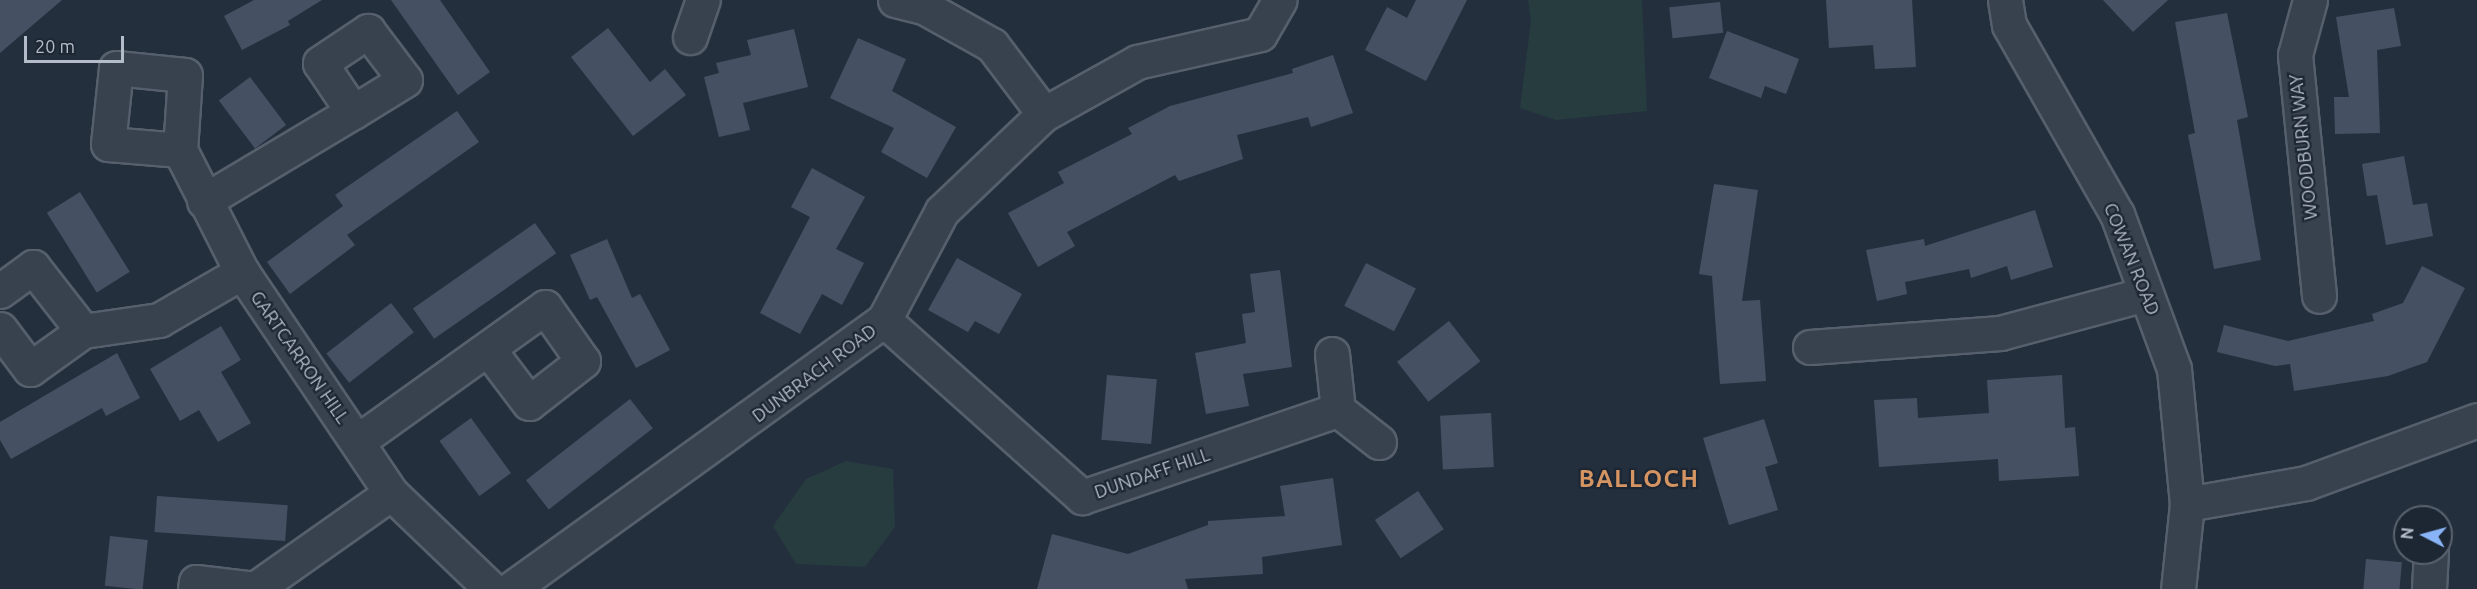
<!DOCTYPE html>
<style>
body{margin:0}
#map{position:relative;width:2477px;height:589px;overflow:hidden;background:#242f3e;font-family:Ubuntu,sans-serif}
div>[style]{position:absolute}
.green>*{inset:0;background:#263c3f}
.building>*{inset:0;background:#455162;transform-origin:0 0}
.roads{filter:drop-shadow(2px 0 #565f6c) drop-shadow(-2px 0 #565f6c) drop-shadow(0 2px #565f6c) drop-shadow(0 -2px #565f6c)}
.minor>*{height:33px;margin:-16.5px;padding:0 16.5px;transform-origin:16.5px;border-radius:16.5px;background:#38414e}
span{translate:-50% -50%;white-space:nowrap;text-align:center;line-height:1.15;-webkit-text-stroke:4.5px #1d2633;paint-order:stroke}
.street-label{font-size:18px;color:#b4bcc9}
.district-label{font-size:24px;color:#d59563;font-weight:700;letter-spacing:1.5px}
.north{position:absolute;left:2393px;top:505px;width:60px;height:60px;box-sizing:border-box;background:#1d2633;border:2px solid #59626f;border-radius:50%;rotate:276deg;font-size:16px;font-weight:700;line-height:24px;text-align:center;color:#b4bcc9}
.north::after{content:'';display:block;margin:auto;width:21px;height:27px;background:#8ab4f8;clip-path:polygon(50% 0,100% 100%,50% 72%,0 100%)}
.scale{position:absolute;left:24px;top:36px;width:100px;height:27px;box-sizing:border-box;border:3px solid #b4bcc9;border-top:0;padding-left:8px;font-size:18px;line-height:21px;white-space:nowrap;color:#b4bcc9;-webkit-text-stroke:4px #1d2633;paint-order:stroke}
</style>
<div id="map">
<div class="green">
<div style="clip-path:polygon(1528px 0,1642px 0,1647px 111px,1556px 120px,1520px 108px,1531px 20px)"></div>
<div style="clip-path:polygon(846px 461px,893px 469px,895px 527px,865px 567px,796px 564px,773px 526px,806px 479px)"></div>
</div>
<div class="building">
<div style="clip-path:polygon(0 0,62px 0,0 53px)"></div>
<div style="clip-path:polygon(254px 0,322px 0,288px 21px,290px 25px,242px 50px,224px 16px)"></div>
<div style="clip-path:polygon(391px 0,440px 0,490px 72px,458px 95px)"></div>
<div style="clip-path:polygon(1416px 0,1467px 0,1426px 81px,1365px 50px,1387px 7px,1407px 18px)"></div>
<div style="clip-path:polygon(1826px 0,1912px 0,1916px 67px,1875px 69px,1873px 45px,1829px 48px)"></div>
<div style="clip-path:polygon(2103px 0,2168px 0,2133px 32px)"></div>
<div style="left:1720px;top:2px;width:31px;height:51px;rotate:84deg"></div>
<div style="clip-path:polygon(2394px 8px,2401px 46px,2377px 50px,2380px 133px,2335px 134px,2334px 97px,2349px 97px,2336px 17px)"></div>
<div style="clip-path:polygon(2227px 13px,2248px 117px,2237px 120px,2261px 260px,2214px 269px,2188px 135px,2195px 133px,2175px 22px)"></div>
<div style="clip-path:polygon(608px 28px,650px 82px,665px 69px,686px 95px,633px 136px,571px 57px)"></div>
<div style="clip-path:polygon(794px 29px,808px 87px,743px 103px,750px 130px,719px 137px,704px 77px,719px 73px,716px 63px,751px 55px,747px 40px)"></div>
<div style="clip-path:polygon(1727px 31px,1799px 59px,1786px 94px,1765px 86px,1761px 98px,1709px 78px)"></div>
<div style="clip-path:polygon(858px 38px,906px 59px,892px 91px,956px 127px,927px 178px,881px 152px,894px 128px,830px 98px)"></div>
<div style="clip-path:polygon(1333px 55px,1353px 113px,1311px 127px,1308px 117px,1237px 135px,1243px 159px,1179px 181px,1175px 175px,1067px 232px,1075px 246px,1038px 267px,1008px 213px,1064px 183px,1058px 172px,1132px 134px,1128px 128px,1170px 106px,1293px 73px,1292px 69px)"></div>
<div style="left:250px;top:77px;width:60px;height:39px;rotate:53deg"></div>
<div style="clip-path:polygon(457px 111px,479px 142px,347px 235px,355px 245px,290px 294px,267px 262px,343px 206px,335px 195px)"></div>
<div style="clip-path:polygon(2404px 156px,2413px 205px,2427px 203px,2433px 236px,2386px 245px,2377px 195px,2367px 196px,2362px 164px)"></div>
<div style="clip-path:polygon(812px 168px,865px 197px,836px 249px,864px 263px,842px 305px,822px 294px,800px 334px,760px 313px,810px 217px,791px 207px)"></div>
<div style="clip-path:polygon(1714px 184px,1758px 190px,1742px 301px,1760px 300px,1766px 381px,1720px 384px,1712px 276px,1699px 274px)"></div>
<div style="left:80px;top:192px;width:94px;height:39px;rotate:58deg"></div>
<div style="clip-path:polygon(2035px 210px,2053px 267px,2011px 280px,2007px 266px,1971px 278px,1969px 269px,1905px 282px,1907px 294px,1877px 301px,1866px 250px,1924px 239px,1925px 246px)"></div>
<div style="left:535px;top:223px;width:37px;height:149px;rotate:55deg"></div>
<div style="clip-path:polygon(607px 239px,632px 298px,640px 294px,670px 350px,636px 368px,597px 297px,590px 300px,570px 255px)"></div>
<div style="clip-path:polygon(957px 258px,1022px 294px,999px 334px,975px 321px,968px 332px,928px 310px)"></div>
<div style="left:1366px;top:263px;width:56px;height:48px;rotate:27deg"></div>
<div style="clip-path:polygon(2422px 266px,2465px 288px,2427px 362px,2388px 376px,2294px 391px,2290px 364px,2275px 366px,2217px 352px,2224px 325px,2288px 341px,2374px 321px,2372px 314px,2403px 303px)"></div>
<div style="clip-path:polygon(1280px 270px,1292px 367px,1243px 374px,1249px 406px,1206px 414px,1195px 353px,1246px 343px,1242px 314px,1255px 312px,1250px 274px)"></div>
<div style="left:391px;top:303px;width:37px;height:82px;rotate:52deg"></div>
<div style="left:1449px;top:321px;width:51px;height:66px;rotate:52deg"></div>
<div style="clip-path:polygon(221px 326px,241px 360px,221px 372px,251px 423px,218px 442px,199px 410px,180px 421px,150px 369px)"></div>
<div style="clip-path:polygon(117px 353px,140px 398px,106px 416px,102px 408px,11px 459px,0 440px,0 422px)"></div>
<div style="left:1107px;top:375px;width:50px;height:65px;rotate:5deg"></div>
<div style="clip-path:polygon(2062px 375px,2065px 428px,2075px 427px,2079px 476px,1999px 481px,1998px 459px,1879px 467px,1874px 400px,1917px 398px,1918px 418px,1989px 413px,1987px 380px)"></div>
<div style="left:630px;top:399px;width:37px;height:132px;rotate:52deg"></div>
<div style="left:1491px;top:413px;width:54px;height:51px;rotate:87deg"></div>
<div style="left:471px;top:418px;width:68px;height:39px;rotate:54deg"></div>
<div style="clip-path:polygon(1764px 419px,1778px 463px,1765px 467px,1778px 510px,1729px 525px,1703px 438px)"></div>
<div style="clip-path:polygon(1333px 478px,1342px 545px,1262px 557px,1263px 574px,1185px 579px,1188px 589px,1037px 589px,1052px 534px,1128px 554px,1208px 525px,1208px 521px,1285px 516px,1280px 486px)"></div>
<div style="left:1418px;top:491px;width:46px;height:52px;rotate:56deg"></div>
<div style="left:157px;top:496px;width:131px;height:36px;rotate:4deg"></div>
<div style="left:110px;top:536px;width:38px;height:50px;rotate:6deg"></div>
<div style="left:2366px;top:559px;width:36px;height:30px;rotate:5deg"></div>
</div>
<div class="roads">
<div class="minor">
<div style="left:895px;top:0;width:30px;rotate:14deg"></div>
<div style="left:924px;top:7px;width:78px;rotate:29.2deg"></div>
<div style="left:992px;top:45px;width:86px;rotate:53deg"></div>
<div style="left:2005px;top:0;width:25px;rotate:81deg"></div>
<div style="left:2009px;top:25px;width:218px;rotate:60.3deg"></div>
<div style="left:2117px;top:214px;width:165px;rotate:69.8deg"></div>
<div style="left:2174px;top:369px;width:136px;rotate:84.5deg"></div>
<div style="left:2187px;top:504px;width:85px;rotate:96deg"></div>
<div style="left:2310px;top:0;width:57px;rotate:105.3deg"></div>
<div style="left:2295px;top:55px;width:242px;rotate:84.3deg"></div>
<div style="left:690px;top:37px;width:39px;rotate:-71deg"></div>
<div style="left:180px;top:150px;width:72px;rotate:-175.2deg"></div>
<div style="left:108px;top:144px;width:76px;rotate:-84deg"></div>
<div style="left:116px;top:68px;width:69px;rotate:5.8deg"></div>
<div style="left:185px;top:75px;width:75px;rotate:93.8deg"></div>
<div style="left:180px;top:150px;width:137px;rotate:63.1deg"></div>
<div style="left:242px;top:272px;width:267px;rotate:56deg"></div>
<div style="left:391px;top:493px;width:139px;rotate:43.8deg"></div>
<div style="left:204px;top:201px;width:174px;rotate:-30.9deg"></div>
<div style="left:353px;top:112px;width:59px;rotate:-124deg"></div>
<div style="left:320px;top:63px;width:58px;rotate:-33.7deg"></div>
<div style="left:368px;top:31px;width:61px;rotate:52.9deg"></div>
<div style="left:405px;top:80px;width:61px;rotate:148.4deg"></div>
<div style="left:0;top:291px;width:41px;rotate:-36deg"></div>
<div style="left:33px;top:267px;width:81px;rotate:52deg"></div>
<div style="left:884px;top:320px;width:266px;rotate:41.8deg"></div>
<div style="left:1082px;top:497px;width:270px;rotate:-18.8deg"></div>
<div style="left:0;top:329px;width:50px;rotate:53.1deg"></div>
<div style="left:30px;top:369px;width:65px;rotate:-35.6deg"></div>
<div style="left:83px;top:331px;width:77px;rotate:-8.2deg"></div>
<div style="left:159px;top:320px;width:96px;rotate:-30deg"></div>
<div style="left:1810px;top:347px;width:191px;rotate:-4.2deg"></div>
<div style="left:2000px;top:333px;width:151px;rotate:-15deg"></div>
<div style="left:1332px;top:354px;width:56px;rotate:83.9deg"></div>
<div style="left:1338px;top:410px;width:52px;rotate:38deg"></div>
<div style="left:358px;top:441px;width:230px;rotate:-35.6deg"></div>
<div style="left:545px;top:307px;width:66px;rotate:54.9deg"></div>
<div style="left:583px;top:361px;width:68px;rotate:142.1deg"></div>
<div style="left:529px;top:403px;width:68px;rotate:-127.2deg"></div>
<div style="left:2187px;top:504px;width:121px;rotate:-10deg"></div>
<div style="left:2306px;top:483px;width:182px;rotate:-20.2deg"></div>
<div style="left:195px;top:589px;width:7px;rotate:-82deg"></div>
<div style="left:196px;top:582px;width:59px;rotate:6.8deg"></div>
<div style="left:255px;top:589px;width:166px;rotate:-35.2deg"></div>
<div style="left:511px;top:589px;width:460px;rotate:-35.8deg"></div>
<div style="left:884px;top:320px;width:123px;rotate:-62deg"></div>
<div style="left:942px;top:211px;width:141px;rotate:-43.6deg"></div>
<div style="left:1044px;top:114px;width:107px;rotate:-29.2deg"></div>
<div style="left:1137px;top:62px;width:126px;rotate:-12.8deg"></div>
<div style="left:1260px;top:34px;width:39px;rotate:-60deg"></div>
<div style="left:2429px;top:589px;width:36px;rotate:-87deg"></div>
</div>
</div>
<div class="street-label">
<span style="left:2303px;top:147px;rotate:-96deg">WOODBURN WAY</span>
<span style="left:2132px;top:259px;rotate:68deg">COWAN ROAD</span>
<span style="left:300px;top:357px;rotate:55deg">GARTCARRON HILL</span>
<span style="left:814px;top:373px;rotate:-37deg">DUNBRACH ROAD</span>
<span style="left:1152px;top:473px;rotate:-19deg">DUNDAFF HILL</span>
</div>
<div class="district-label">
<span style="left:1639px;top:479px">BALLOCH</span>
</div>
<div class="north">N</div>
<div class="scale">20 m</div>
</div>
